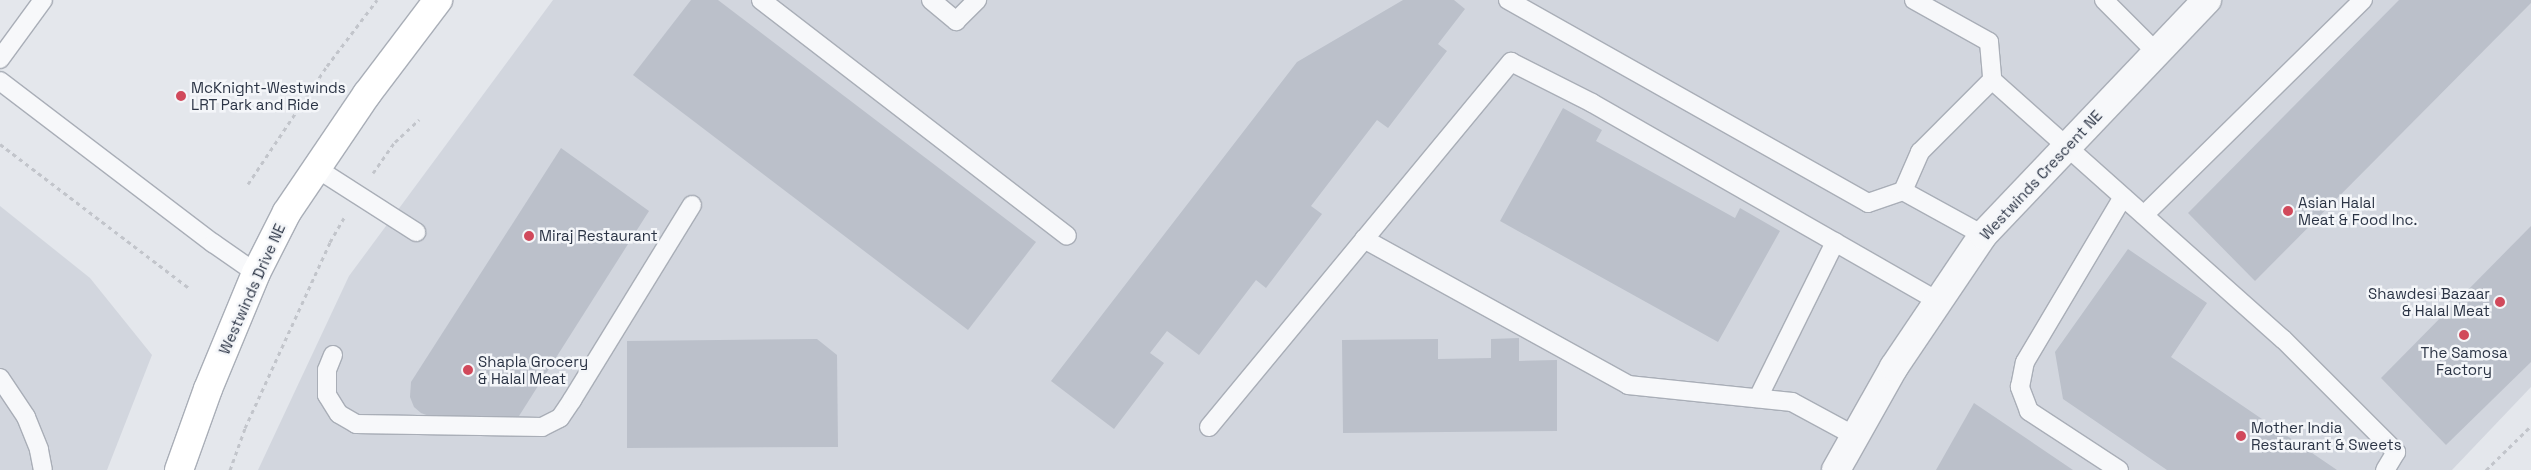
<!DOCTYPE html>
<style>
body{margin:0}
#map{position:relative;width:2531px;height:470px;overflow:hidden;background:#e4e7ec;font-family:"Space Grotesk",sans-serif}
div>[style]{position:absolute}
.built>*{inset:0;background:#d2d6de}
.building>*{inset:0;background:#bbc0ca}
.path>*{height:3px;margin-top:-1.5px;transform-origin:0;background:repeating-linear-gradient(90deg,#c2c5cb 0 4px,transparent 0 8px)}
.roads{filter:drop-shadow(1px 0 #a9aeb7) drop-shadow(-1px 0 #a9aeb7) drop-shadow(0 1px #a9aeb7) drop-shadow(0 -1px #a9aeb7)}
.lane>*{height:18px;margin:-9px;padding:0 9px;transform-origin:9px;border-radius:9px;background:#f7f8fa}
.street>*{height:28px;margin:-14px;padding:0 14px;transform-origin:14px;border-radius:14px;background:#f7f8fa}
.secondary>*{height:28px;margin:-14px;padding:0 14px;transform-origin:14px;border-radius:14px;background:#fff}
.dots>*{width:14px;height:14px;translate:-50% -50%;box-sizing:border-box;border:2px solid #f4f6f9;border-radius:50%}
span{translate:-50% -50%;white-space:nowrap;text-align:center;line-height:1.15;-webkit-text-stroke:5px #f4f6f9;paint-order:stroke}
.poi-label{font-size:15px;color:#2b3445}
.left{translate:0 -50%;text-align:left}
.right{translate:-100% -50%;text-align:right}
.street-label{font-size:15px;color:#2b3445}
</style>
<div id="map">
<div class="built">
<div style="clip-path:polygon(553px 0,2531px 0,2531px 387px,2452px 470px,258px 470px,349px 276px)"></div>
<div style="clip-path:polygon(0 206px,90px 278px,152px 355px,107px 470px,0 470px)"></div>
</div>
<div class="building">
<div style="clip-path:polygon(691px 0,718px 0,1036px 242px,968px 330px,633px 75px)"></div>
<div style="clip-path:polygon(1403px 0,1454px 0,1465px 9px,1438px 44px,1447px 51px,1388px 128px,1377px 120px,1311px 206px,1322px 214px,1266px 288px,1256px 280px,1199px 355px,1167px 331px,1150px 353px,1164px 363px,1114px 429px,1051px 381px,1297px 62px)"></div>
<div style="clip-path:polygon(2399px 0,2531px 0,2531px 3px,2255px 281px,2188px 213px)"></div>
<div style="clip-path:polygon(1563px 108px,1602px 130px,1596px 141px,1735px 218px,1740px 208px,1780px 231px,1718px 342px,1500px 221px)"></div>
<div style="clip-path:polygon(561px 148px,649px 211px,519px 416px,429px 416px,421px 413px,414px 407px,410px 397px,411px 382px)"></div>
<div style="clip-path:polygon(2531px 226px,2531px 362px,2446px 445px,2381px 378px)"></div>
<div style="clip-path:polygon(2128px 249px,2207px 303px,2171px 357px,2337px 470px,2167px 470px,2063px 399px,2055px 352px)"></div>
<div style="clip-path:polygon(1519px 338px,1519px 361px,1557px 360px,1557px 431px,1343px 433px,1342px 340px,1438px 339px,1438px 359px,1491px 358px,1491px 339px)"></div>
<div style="clip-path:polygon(817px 339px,837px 355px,838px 447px,627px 448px,627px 341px)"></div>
<div style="clip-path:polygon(1974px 403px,2073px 470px,1936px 470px)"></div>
</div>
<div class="path">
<div style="left:0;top:144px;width:238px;rotate:37.3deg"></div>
<div style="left:373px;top:173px;width:38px;rotate:-55deg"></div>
<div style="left:395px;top:142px;width:33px;rotate:-43deg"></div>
<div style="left:248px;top:184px;width:142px;rotate:-56.2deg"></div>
<div style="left:327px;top:66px;width:83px;rotate:-52.9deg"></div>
<div style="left:230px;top:470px;width:45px;rotate:-70.3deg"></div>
<div style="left:245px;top:428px;width:205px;rotate:-65.4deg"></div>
<div style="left:330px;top:242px;width:28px;rotate:-60deg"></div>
<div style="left:2486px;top:470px;width:63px;rotate:-44.4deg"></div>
</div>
<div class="roads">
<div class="lane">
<div style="left:761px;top:0;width:386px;rotate:37.6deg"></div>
<div style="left:931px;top:0;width:33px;rotate:40deg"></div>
<div style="left:956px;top:21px;width:30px;rotate:-45deg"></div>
<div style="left:1508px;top:0;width:413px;rotate:29.4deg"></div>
<div style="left:1868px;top:203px;width:37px;rotate:-19deg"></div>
<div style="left:1914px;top:0;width:86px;rotate:29.2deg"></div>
<div style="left:1989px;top:42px;width:38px;rotate:85deg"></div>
<div style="left:2104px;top:0;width:74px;rotate:45deg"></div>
<div style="left:0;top:59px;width:73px;rotate:-53.9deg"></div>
<div style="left:0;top:81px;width:268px;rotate:37.3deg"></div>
<div style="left:213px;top:243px;width:52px;rotate:34.9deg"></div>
<div style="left:316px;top:168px;width:119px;rotate:32.6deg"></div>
<div style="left:2144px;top:215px;width:307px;rotate:-44.5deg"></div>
<div style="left:1983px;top:235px;width:91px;rotate:-151.2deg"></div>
<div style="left:1903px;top:191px;width:43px;rotate:-66.4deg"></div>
<div style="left:1920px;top:152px;width:102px;rotate:-45deg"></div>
<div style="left:1992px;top:80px;width:390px;rotate:41.7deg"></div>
<div style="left:2283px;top:339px;width:160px;rotate:45deg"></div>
<div style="left:2396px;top:452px;width:21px;rotate:121deg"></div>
<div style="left:1364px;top:239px;width:302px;rotate:28.9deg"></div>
<div style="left:1628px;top:385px;width:165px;rotate:5.9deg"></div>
<div style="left:1792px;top:402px;width:72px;rotate:28.4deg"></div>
<div style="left:333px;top:355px;width:16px;rotate:112deg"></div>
<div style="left:327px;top:370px;width:25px;rotate:90deg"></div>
<div style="left:327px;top:395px;width:22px;rotate:58deg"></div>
<div style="left:339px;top:414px;width:20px;rotate:30deg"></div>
<div style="left:356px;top:424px;width:186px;rotate:0.9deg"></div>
<div style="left:542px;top:427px;width:20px;rotate:-27deg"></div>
<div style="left:560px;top:418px;width:22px;rotate:-56deg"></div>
<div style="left:572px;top:400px;width:229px;rotate:-58.4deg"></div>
<div style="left:0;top:378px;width:47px;rotate:56.3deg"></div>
<div style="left:26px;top:417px;width:35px;rotate:68deg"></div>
<div style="left:39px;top:450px;width:20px;rotate:79deg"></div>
<div style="left:1758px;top:398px;width:174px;rotate:-63.7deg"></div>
<div style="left:1209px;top:427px;width:474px;rotate:-50.4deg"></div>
<div style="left:1511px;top:62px;width:91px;rotate:26.8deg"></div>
<div style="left:1592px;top:103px;width:400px;rotate:29.8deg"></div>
<div style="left:2119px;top:470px;width:108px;rotate:-146.8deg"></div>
<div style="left:2029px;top:411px;width:26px;rotate:-111deg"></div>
<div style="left:2020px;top:387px;width:25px;rotate:-79deg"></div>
<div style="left:2025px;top:362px;width:192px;rotate:-59.3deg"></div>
</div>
<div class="street">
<div style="left:1836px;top:470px;width:118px;rotate:-60.6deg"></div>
<div style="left:1894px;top:367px;width:159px;rotate:-56deg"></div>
<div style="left:1983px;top:235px;width:325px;rotate:-46.4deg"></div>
</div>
<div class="secondary">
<div style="left:179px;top:470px;width:86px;rotate:-70.3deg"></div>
<div style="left:208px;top:389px;width:126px;rotate:-67.5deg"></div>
<div style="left:256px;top:273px;width:68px;rotate:-63.1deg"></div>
<div style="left:287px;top:212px;width:143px;rotate:-55.9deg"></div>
<div style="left:367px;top:94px;width:118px;rotate:-52.9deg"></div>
</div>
</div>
<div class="dots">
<div style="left:181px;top:96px;background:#d1495b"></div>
<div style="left:2288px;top:211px;background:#d1495b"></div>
<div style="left:529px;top:236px;background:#d1495b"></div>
<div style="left:2500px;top:302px;background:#d1495b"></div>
<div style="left:2464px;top:335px;background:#d1495b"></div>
<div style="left:468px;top:370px;background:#d1495b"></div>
<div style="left:2241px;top:436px;background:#d1495b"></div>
</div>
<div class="poi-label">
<span class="left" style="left:191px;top:96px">McKnight-Westwinds<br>LRT Park and Ride</span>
<span class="left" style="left:2298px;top:211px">Asian Halal<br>Meat &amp; Food Inc.</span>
<span class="left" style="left:539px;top:236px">Miraj Restaurant</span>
<span class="right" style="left:2490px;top:302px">Shawdesi Bazaar<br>&amp; Halal Meat</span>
<span style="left:2464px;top:361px">The Samosa<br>Factory</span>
<span class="left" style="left:478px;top:370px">Shapla Grocery<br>&amp; Halal Meat</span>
<span class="left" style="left:2251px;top:436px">Mother India<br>Restaurant &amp; Sweets</span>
</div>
<div class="street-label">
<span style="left:2041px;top:175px;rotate:-47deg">Westwinds Crescent NE</span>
<span style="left:252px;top:289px;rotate:-66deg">Westwinds Drive NE</span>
</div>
</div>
